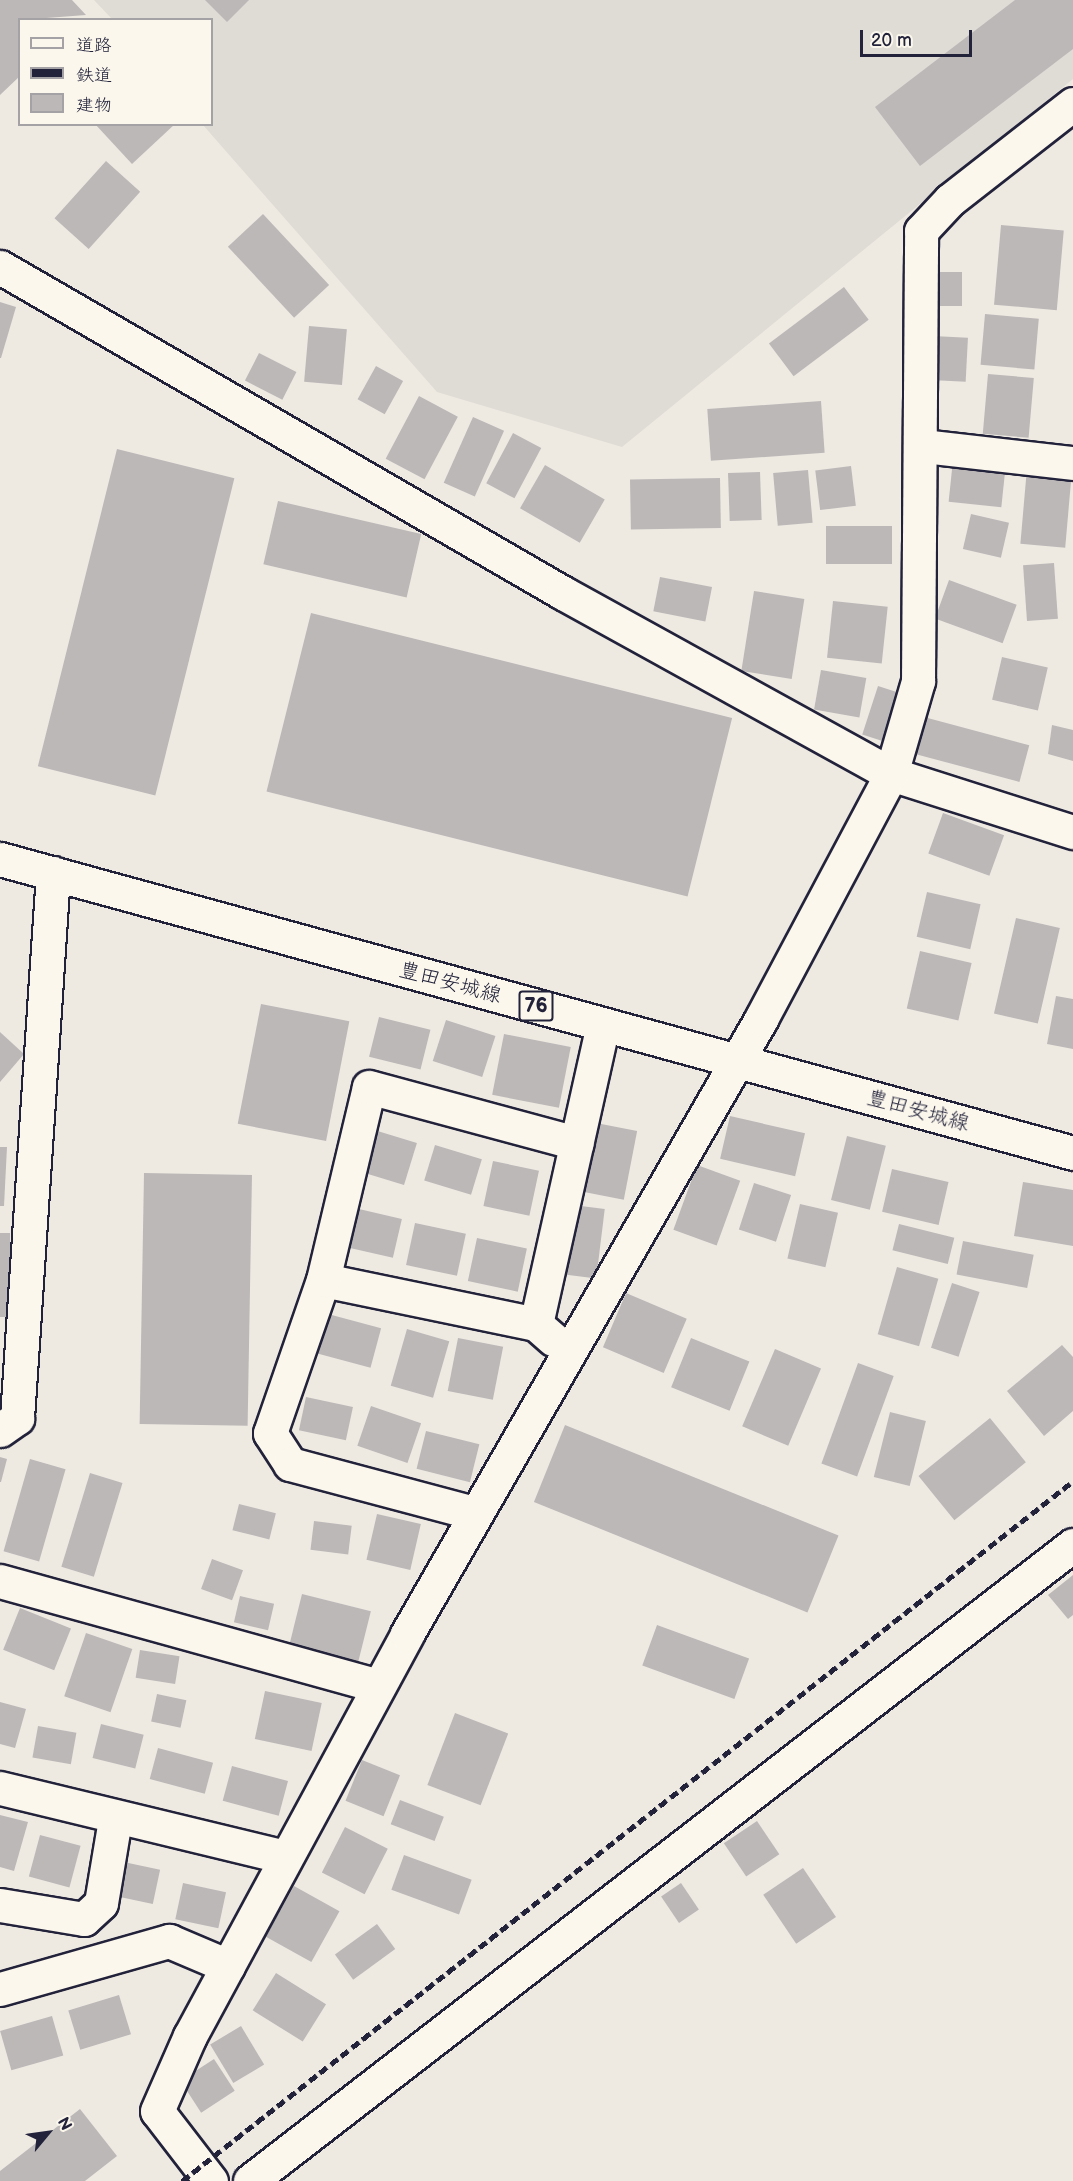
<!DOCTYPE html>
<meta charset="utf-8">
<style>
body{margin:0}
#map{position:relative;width:1073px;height:2181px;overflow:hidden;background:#eeeae2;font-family:"Balsamiq Sans","Klee One",sans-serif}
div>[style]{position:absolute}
.built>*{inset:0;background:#dfdbd5}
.building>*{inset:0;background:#bcb8b8;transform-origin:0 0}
.roads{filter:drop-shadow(2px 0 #22223b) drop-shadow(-2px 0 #22223b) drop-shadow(0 2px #22223b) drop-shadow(0 -2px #22223b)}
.minor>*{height:33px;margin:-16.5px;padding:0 16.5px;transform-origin:16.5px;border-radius:16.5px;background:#fbf7ec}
.major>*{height:33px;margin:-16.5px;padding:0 16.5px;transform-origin:16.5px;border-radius:16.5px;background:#fbf7ec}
.rail>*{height:4.5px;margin-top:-2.25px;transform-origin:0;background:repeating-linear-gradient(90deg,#22223b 0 9px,transparent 0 13.5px)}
span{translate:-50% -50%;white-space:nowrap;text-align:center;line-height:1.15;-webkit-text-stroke:4.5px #fbf7ec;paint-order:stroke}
.shield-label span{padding:2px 4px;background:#fbf7ec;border:2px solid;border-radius:4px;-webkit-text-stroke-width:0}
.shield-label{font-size:20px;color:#22223b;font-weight:700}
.street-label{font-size:21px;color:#22223b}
.legend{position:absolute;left:18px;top:18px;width:195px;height:108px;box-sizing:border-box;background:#fbf7ec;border:2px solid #a4a2a5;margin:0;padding:8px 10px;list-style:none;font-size:18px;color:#22223b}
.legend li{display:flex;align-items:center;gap:12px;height:30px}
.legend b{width:30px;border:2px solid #a4a2a5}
.north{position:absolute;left:18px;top:2103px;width:60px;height:60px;-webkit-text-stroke:4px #fbf7ec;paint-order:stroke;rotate:61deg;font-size:16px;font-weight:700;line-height:24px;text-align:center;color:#22223b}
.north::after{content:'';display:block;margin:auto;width:21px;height:27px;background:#22223b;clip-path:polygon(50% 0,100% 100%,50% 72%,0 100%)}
.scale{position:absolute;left:860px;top:30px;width:112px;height:27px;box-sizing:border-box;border:3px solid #22223b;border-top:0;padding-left:8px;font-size:18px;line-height:21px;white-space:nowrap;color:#22223b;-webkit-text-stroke:4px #fbf7ec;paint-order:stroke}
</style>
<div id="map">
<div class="built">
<div style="clip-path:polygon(94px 0,1073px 0,1073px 79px,622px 447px,437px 392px,203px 125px,212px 124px,212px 20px,112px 19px)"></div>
</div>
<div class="building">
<div style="clip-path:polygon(0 0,72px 0,86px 15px,20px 20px,20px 76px,0 95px)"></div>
<div style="clip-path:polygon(205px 0,249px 0,227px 22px)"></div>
<div style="clip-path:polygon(1015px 0,1073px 0,1073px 49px,920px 166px,875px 107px)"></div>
<div style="clip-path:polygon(95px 124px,175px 124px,132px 164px)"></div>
<div style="left:106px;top:161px;width:46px;height:77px;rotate:42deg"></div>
<div style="left:263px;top:214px;width:97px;height:48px;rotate:47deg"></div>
<div style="left:1001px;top:225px;width:63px;height:80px;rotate:5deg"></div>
<div style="left:936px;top:272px;width:26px;height:34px"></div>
<div style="left:844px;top:287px;width:41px;height:94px;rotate:53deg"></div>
<div style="clip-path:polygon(0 302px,16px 307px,1px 358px,0 358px)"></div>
<div style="left:985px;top:314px;width:54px;height:51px;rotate:5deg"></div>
<div style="left:309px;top:326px;width:38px;height:56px;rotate:5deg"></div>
<div style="left:933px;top:336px;width:35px;height:44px;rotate:3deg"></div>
<div style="left:259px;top:353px;width:42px;height:31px;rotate:27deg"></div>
<div style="left:376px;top:366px;width:31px;height:38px;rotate:29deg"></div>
<div style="left:988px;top:374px;width:46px;height:60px;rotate:5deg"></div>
<div style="left:419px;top:396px;width:44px;height:71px;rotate:28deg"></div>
<div style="left:821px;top:401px;width:52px;height:114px;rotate:86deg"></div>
<div style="left:473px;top:417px;width:34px;height:72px;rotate:24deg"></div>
<div style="left:513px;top:433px;width:32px;height:57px;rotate:28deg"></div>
<div style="left:117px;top:449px;width:121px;height:327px;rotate:14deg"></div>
<div style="left:953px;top:460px;width:53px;height:42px;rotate:6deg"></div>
<div style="left:545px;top:465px;width:69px;height:50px;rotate:30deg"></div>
<div style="left:851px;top:466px;width:40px;height:36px;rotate:83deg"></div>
<div style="left:1027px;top:468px;width:45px;height:76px;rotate:5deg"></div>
<div style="left:808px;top:470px;width:53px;height:35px;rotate:85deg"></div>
<div style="left:760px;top:472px;width:48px;height:32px;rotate:88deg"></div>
<div style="left:720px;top:478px;width:50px;height:90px;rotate:89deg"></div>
<div style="left:278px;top:501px;width:147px;height:65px;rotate:13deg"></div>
<div style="left:971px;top:514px;width:39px;height:36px;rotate:13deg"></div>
<div style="left:826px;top:526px;width:66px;height:38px"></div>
<div style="left:1054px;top:563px;width:56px;height:31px;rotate:86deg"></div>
<div style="left:660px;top:577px;width:53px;height:35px;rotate:11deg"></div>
<div style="left:949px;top:580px;width:72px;height:41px;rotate:20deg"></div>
<div style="left:754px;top:591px;width:51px;height:81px;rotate:9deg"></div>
<div style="left:833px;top:601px;width:55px;height:57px;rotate:6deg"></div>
<div style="left:311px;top:613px;width:434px;height:184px;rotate:14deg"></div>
<div style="left:1002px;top:657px;width:47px;height:44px;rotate:13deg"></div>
<div style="left:821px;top:670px;width:46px;height:40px;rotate:10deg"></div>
<div style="left:878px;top:686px;width:22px;height:51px;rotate:18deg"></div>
<div style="left:924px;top:717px;width:109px;height:38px;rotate:15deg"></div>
<div style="clip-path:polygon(1052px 725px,1073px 730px,1073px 761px,1048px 754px)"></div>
<div style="left:943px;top:813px;width:65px;height:43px;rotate:20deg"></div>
<div style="left:927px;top:892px;width:55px;height:46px;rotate:13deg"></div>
<div style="left:1016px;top:918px;width:45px;height:98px;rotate:13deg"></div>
<div style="left:920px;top:951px;width:53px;height:59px;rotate:13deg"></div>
<div style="clip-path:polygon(1056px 996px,1073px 999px,1073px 1049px,1047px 1044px)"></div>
<div style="left:261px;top:1004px;width:90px;height:122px;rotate:11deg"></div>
<div style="left:379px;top:1017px;width:53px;height:41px;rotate:14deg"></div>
<div style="left:446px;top:1020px;width:52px;height:43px;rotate:18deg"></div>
<div style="clip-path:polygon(0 1032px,24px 1054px,0 1082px)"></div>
<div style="left:504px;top:1034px;width:68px;height:62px;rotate:11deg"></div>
<div style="left:730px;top:1116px;width:77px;height:44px;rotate:13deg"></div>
<div style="left:591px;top:1122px;width:47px;height:70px;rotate:11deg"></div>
<div style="left:371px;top:1129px;width:48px;height:44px;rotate:17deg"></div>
<div style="left:847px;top:1136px;width:40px;height:66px;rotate:14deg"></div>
<div style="left:435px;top:1145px;width:49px;height:37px;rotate:17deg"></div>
<div style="clip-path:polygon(0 1147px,7px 1147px,4px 1206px,0 1206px)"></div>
<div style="left:493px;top:1161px;width:47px;height:46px;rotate:12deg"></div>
<div style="left:697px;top:1165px;width:46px;height:69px;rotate:20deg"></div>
<div style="left:892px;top:1169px;width:58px;height:44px;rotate:13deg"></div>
<div style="left:144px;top:1173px;width:108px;height:251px;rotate:1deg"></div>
<div style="clip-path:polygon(1023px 1182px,1073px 1190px,1073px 1246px,1014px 1236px)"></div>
<div style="left:754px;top:1183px;width:39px;height:49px;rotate:18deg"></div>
<div style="left:800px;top:1204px;width:39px;height:56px;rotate:13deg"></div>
<div style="left:573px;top:1205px;width:32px;height:70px;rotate:7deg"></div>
<div style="left:359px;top:1209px;width:44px;height:40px;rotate:13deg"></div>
<div style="left:415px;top:1223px;width:52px;height:43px;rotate:12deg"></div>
<div style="left:899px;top:1224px;width:57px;height:27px;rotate:14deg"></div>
<div style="left:0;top:1233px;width:10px;height:84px"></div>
<div style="left:477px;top:1238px;width:51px;height:44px;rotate:12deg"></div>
<div style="left:963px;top:1241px;width:72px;height:34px;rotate:11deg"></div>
<div style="left:897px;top:1267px;width:43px;height:70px;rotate:16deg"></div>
<div style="left:952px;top:1283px;width:29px;height:68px;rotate:18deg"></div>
<div style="left:626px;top:1293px;width:66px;height:59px;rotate:23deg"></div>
<div style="left:328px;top:1314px;width:55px;height:41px;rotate:15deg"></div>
<div style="left:407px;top:1329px;width:44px;height:59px;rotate:16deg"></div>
<div style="left:458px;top:1338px;width:46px;height:54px;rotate:11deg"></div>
<div style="left:691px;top:1338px;width:63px;height:53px;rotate:22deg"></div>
<div style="clip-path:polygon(1062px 1345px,1073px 1357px,1073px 1411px,1044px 1436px,1007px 1391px)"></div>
<div style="left:775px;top:1349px;width:50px;height:84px;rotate:23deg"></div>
<div style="left:858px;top:1363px;width:38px;height:107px;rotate:20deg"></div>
<div style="left:306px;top:1397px;width:48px;height:34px;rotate:12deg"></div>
<div style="left:371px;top:1406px;width:53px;height:42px;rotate:19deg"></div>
<div style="left:890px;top:1412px;width:37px;height:67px;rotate:14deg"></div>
<div style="left:990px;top:1418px;width:57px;height:92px;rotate:51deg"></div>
<div style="left:565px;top:1425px;width:295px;height:83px;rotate:22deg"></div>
<div style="left:426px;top:1431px;width:55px;height:39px;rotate:14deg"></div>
<div style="clip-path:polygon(0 1457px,7px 1459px,1px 1482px,0 1482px)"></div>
<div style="left:30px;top:1459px;width:37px;height:96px;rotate:16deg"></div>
<div style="left:90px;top:1473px;width:34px;height:98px;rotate:17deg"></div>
<div style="left:239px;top:1504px;width:38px;height:27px;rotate:14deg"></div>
<div style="left:377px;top:1514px;width:45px;height:47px;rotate:13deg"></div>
<div style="left:314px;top:1521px;width:38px;height:29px;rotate:7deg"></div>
<div style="left:212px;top:1559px;width:33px;height:32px;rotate:20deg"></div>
<div style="clip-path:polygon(1073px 1575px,1073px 1615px,1068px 1619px,1048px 1595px)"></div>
<div style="left:302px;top:1594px;width:71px;height:53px;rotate:14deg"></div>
<div style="left:240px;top:1596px;width:35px;height:27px;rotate:13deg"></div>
<div style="left:20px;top:1608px;width:55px;height:45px;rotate:22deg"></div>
<div style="left:657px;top:1625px;width:98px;height:43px;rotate:20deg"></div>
<div style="left:86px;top:1633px;width:49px;height:67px;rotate:19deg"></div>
<div style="left:140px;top:1650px;width:40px;height:28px;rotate:9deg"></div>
<div style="left:265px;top:1691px;width:58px;height:49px;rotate:12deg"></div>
<div style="left:157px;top:1694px;width:30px;height:28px;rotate:12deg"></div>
<div style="clip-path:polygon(0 1702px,26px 1709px,15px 1748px,0 1744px)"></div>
<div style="left:455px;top:1713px;width:57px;height:77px;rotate:21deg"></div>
<div style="left:101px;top:1724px;width:44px;height:35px;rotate:14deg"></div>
<div style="left:38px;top:1726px;width:39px;height:32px;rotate:10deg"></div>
<div style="left:158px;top:1748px;width:57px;height:32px;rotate:15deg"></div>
<div style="left:362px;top:1760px;width:41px;height:44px;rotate:22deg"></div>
<div style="left:232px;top:1766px;width:58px;height:36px;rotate:15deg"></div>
<div style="left:400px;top:1800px;width:47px;height:26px;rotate:21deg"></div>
<div style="clip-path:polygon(0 1815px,28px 1822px,14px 1871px,0 1867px)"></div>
<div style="left:757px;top:1821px;width:40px;height:40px;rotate:56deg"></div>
<div style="left:345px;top:1827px;width:48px;height:51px;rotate:27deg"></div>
<div style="left:40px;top:1835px;width:42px;height:43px;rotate:15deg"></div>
<div style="left:404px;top:1855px;width:72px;height:37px;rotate:20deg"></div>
<div style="left:119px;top:1861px;width:42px;height:35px;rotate:12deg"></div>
<div style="left:803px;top:1868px;width:59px;height:48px;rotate:56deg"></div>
<div style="left:183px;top:1883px;width:44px;height:37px;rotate:12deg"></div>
<div style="left:681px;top:1883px;width:32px;height:24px;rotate:56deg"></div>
<div style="left:294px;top:1886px;width:52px;height:58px;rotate:29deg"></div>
<div style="left:377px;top:1924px;width:31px;height:52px;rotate:54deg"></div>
<div style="left:276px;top:1973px;width:59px;height:44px;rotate:32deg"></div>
<div style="left:119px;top:1995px;width:41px;height:53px;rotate:73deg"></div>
<div style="left:52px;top:2016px;width:41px;height:54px;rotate:74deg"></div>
<div style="left:241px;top:2026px;width:45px;height:36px;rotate:59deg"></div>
<div style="left:214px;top:2059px;width:38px;height:40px;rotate:57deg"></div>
<div style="clip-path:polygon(80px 2109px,117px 2156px,85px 2181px,0 2181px,0 2171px)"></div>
</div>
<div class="roads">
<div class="minor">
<div style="left:0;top:267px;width:651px;rotate:30.07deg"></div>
<div style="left:563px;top:593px;width:375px;rotate:28.9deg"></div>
<div style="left:891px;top:774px;width:191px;rotate:17.7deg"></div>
<div style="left:923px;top:446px;width:151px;rotate:6.5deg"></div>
<div style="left:323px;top:1280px;width:162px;rotate:109.1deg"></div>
<div style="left:270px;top:1433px;width:37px;rotate:57deg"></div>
<div style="left:290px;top:1464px;width:190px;rotate:14.9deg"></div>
<div style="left:536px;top:1324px;width:217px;rotate:-168.3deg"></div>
<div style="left:323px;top:1280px;width:198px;rotate:-76.6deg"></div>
<div style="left:369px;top:1087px;width:215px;rotate:15.1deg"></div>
<div style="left:553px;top:1339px;width:23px;rotate:-139deg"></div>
<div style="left:536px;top:1324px;width:306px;rotate:-77.4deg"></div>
<div style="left:0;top:1430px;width:21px;rotate:-35deg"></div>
<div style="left:17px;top:1418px;width:546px;rotate:-86.22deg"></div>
<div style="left:0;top:1581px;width:392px;rotate:15.5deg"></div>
<div style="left:0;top:1788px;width:293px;rotate:13.6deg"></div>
<div style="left:0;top:1905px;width:85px;rotate:9.5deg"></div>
<div style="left:84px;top:1919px;width:23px;rotate:-43deg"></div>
<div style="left:101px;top:1903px;width:85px;rotate:-80.5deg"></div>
<div style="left:0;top:1989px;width:176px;rotate:-15.9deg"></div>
<div style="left:169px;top:1941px;width:64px;rotate:23deg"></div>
<div style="left:211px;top:2181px;width:88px;rotate:-127.6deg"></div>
<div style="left:157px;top:2111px;width:82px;rotate:-66.3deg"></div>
<div style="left:190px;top:2036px;width:457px;rotate:-61.6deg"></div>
<div style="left:407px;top:1634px;width:710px;rotate:-60.07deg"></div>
<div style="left:761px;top:1019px;width:277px;rotate:-62deg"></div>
<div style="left:891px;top:774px;width:97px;rotate:-73.8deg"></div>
<div style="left:918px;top:681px;width:450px;rotate:-89.6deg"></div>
<div style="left:921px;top:231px;width:42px;rotate:-46.9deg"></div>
<div style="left:950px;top:200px;width:156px;rotate:-38deg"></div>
<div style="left:250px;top:2181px;width:1040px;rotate:-37.7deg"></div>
</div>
<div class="major">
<div style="left:0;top:859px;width:1113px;rotate:15.32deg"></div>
</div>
</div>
<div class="rail">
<div style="left:182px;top:2181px;width:1133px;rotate:-38.15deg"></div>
</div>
<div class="shield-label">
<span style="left:536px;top:1006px">76</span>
</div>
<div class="street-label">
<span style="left:450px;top:983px;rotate:15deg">豊田安城線</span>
<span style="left:918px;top:1111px;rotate:15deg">豊田安城線</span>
</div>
<ul class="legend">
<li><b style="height:8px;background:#fbf7ec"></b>道路</li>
<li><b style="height:8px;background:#22223b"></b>鉄道</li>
<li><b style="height:16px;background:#bcb8b8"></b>建物</li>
</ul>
<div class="north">N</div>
<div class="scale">20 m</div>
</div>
